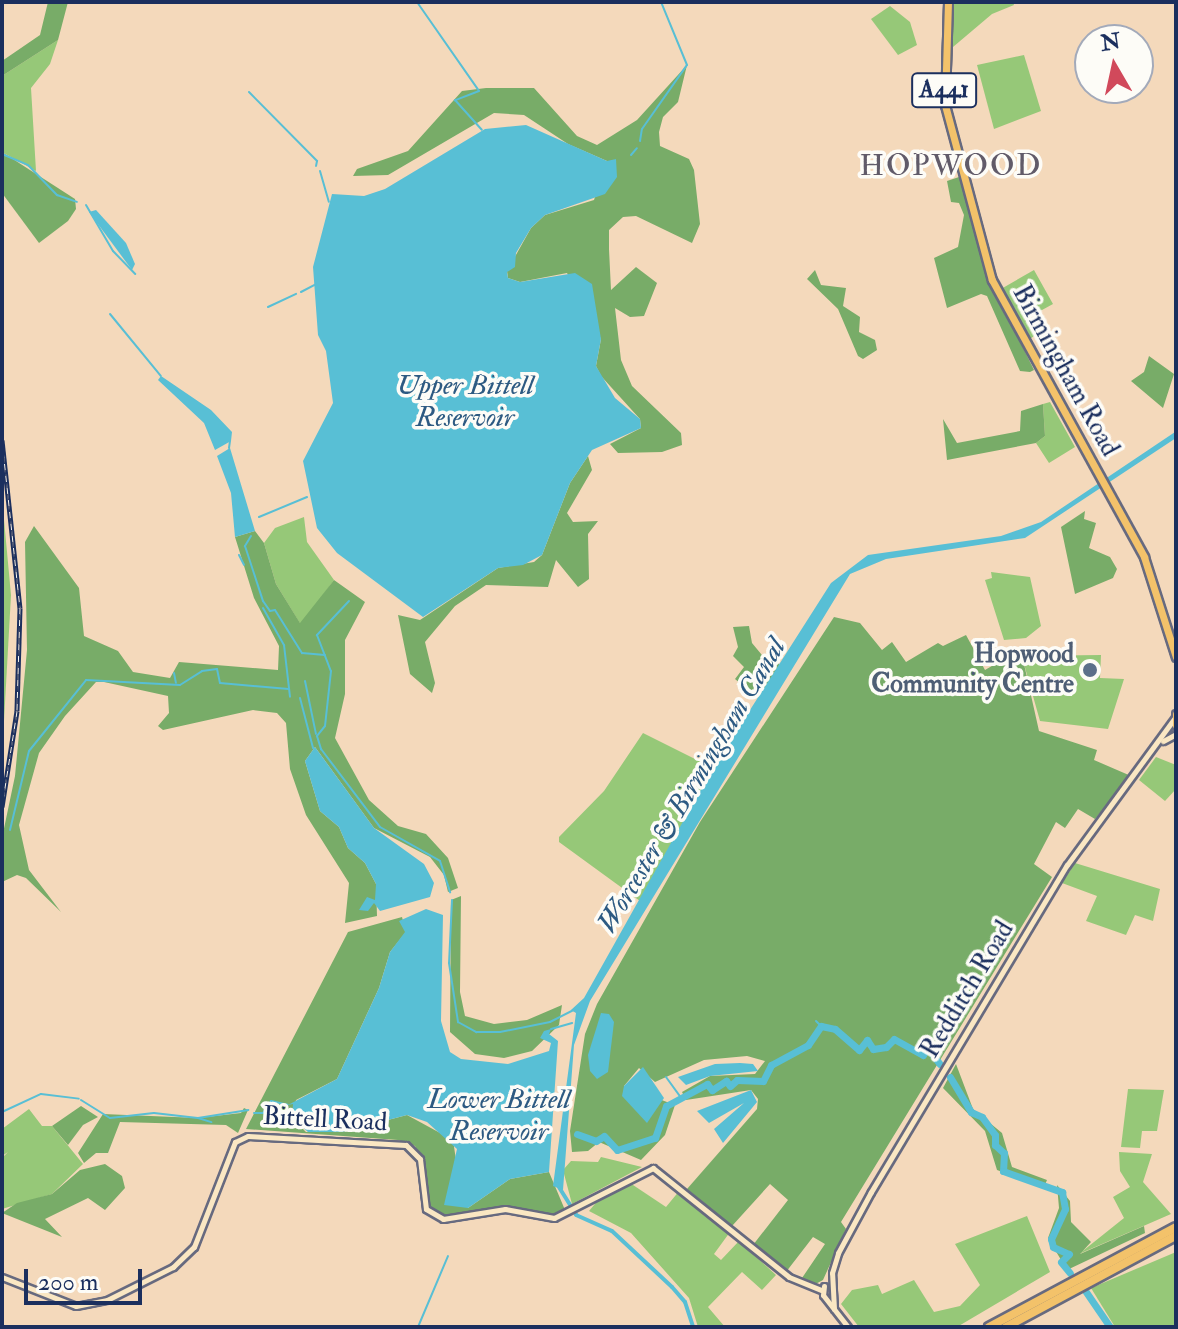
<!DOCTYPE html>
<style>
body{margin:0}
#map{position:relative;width:1178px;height:1329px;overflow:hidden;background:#f4d9bb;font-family:"IM FELL Double Pica",serif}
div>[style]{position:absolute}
.green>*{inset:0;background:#96c878}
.forest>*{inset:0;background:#78ac68}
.water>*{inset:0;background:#58bfd5}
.stream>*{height:2px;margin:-1px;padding:0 1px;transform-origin:1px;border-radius:1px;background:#58bfd5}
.canal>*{height:4px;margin:-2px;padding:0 2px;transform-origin:2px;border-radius:2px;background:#58bfd5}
.river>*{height:7px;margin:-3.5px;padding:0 3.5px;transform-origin:3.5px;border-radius:3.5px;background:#58bfd5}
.roads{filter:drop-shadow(2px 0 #676a7f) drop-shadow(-2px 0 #676a7f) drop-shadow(0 2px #676a7f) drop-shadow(0 -2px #676a7f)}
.secondary>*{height:5px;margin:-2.5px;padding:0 2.5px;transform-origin:2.5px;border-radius:2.5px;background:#fae7c3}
.trunk>*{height:7px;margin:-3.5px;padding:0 3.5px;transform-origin:3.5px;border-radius:3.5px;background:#f3c26a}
.motorway>*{height:8px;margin:-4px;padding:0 4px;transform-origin:4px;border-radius:4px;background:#f3c26a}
.rail>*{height:5px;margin-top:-2.5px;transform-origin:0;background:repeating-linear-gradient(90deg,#fdfcf7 0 6px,#1b2f5e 0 12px);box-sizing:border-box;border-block:2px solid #1b2f5e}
.dots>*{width:22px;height:22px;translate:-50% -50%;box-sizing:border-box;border:4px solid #fdfcf7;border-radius:50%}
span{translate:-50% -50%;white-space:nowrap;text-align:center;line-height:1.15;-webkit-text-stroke:7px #fdfcf7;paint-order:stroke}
.shield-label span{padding:2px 6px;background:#fdfcf7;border:2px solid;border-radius:6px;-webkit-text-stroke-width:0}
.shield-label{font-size:24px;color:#1b2f5e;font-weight:700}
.street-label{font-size:26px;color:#1b2f5e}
.service-label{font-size:26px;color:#4e5e75;font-weight:700}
.right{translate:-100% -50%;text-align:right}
.water-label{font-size:28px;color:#2d5a82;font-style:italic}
.quarter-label{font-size:30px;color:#615b69;letter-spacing:2px}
.frame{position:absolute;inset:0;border:4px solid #1b2f5e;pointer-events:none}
.north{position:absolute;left:1074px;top:24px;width:80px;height:80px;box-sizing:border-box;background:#fdfcf7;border:2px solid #a3aaba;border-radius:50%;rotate:351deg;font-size:22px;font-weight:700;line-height:32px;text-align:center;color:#1b2f5e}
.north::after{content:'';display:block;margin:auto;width:28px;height:36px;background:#d1495b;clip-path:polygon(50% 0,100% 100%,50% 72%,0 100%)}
.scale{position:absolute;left:24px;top:1269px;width:118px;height:36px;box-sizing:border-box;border:4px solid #1b2f5e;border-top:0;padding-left:10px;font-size:24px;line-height:28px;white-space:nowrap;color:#1b2f5e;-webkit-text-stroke:6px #fdfcf7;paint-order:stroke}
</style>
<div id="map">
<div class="green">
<div style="clip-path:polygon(953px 2px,1013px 2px,1014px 5px,992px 14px,953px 47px)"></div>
<div style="clip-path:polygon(890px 6px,910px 22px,917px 45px,898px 55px,871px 19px)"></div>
<div style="clip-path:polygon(58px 40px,50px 64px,31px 88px,36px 171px,2px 152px,2px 76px)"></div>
<div style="clip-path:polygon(1024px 55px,1041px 111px,994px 129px,977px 65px)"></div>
<div style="clip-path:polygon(1034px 270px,1053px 304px,1031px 316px,1037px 334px,1027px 341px,1001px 289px)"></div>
<div style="clip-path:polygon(1050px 402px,1075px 447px,1049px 463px,1036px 443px,1045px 436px,1043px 404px)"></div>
<div style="clip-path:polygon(2px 498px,11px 595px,2px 757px)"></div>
<div style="clip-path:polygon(304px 517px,307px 542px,334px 580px,301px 625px,276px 584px,264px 543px,275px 528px)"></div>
<div style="clip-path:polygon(991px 572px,1030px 577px,1041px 626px,1026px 638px,1004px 640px,985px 580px,992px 578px)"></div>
<div style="clip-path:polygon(1101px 655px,1100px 678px,1124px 679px,1108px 729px,1040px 721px,1024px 664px,1009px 656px)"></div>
<div style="clip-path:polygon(643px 733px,713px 768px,640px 901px,559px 842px,559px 837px,604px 791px)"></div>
<div style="clip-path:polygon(1156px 757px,1176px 765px,1176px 789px,1165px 801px,1139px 780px)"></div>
<div style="clip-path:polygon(1075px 863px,1160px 889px,1153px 921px,1135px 915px,1126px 935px,1086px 921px,1097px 896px,1062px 883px)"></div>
<div style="clip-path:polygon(1128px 1089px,1164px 1090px,1157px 1131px,1142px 1131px,1140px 1148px,1121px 1147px)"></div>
<div style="clip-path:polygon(29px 1109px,42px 1126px,52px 1126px,83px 1164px,52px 1194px,2px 1209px,2px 1158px,8px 1152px,2px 1156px,2px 1129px)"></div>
<div style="clip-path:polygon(1119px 1152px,1152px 1154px,1143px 1182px,1171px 1214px,1079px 1254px,1124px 1218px,1113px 1197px,1130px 1187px,1120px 1171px)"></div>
<div style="clip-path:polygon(601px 1157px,642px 1167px,572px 1204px,563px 1170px,571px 1161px,598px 1162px)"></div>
<div style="clip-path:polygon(630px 1183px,666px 1207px,680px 1190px,730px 1232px,714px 1254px,721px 1260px,739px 1241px,776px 1275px,762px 1290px,742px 1272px,708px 1307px,725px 1327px,698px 1327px,689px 1298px,631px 1233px,589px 1211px,600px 1198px)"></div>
<div style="clip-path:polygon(1027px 1216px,1050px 1272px,957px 1327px,859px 1327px,841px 1304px,852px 1290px,878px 1285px,882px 1294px,914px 1280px,934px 1312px,960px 1306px,980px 1285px,955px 1244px)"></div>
<div style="clip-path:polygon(1176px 1252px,1176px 1327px,1115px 1327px,1091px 1288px)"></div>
</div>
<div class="forest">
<div style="clip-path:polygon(48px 2px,68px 2px,58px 40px,2px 76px,2px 61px,40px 35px)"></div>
<div style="clip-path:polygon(687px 65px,678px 102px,663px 117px,659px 132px,660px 146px,689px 159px,694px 170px,700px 224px,692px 243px,636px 216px,623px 217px,609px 230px,609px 249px,611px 290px,636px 267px,657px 283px,644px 316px,630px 317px,615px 308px,621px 360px,632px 386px,681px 433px,682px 445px,662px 452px,618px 453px,610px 444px,641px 428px,640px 419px,601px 376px,596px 366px,601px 339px,567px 273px,520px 282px,508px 278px,507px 271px,531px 228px,545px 215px,594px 200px,607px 161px,568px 144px,524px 115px,494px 113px,388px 175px,353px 176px,357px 169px,408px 151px,462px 91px,486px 88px,534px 88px,577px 136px,597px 145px,637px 120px)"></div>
<div style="clip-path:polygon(2px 152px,75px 199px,76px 209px,68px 221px,39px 243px,2px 193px)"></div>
<div style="clip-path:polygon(959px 177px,991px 283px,1034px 370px,1030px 372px,1020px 371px,987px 296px,981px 294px,947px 308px,934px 258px,958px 247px,964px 215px,959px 203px,951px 202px,947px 181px)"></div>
<div style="clip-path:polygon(815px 270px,821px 285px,846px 288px,843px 306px,860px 317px,859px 332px,875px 340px,877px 350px,863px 359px,858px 356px,838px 309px,807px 279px)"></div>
<div style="clip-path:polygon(1149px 356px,1174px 374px,1163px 408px,1131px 381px,1144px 372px)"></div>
<div style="clip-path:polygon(1043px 404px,1045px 436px,1036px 443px,947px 460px,943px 419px,957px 443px,1020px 431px,1021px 411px)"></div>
<div style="clip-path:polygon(588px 456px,592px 470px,567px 513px,573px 522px,598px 521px,588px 534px,589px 579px,578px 587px,556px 560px,548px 587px,486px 585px,455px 606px,425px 642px,435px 683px,432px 693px,410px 674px,398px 615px,420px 620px,498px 568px,534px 562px,542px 555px,570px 483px)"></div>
<div style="clip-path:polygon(1085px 511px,1084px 519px,1096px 523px,1089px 548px,1110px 557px,1117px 569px,1113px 578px,1075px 594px,1061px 527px)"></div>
<div style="clip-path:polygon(34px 526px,79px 588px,84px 636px,118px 651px,133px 672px,170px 678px,179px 662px,278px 670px,279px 646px,254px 598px,235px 537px,255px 531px,264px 543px,276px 584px,300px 623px,334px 580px,365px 602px,345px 640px,345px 694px,335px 738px,369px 800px,398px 826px,426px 834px,448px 858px,458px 888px,448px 892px,444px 875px,430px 857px,374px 828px,315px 747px,305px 761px,320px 811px,339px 827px,348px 848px,365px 863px,376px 884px,377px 916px,345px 923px,349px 883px,306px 815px,290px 769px,286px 723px,277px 713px,253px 710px,163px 730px,158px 726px,169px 713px,168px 696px,104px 682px,96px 682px,65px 716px,39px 753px,19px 825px,29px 870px,61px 912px,26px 878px,17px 875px,2px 882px,2px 838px,15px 776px,27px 650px,25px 542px)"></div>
<div style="clip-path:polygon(834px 617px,860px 623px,882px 650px,892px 642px,906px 662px,938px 643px,943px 646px,966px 635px,985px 670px,1009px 656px,1024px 664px,1039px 731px,1097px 750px,1094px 760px,1131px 776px,1095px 819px,1078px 809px,1065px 828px,1056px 822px,1034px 864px,1052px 877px,841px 1222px,846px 1229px,823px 1280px,812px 1286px,800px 1281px,825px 1244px,813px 1237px,786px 1272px,753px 1245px,788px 1200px,770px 1184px,732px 1226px,687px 1189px,757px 1109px,758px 1099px,751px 1090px,686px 1100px,682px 1092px,710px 1076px,755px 1074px,765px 1061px,747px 1056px,704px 1060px,655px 1082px,639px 1068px,624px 1086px,675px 1105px,665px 1135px,641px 1160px,599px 1142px,588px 1151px,572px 1152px,570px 1131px,585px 1034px,597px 1004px,700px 822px)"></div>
<div style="clip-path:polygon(749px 626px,752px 643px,771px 666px,777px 658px,780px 667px,758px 698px,735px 679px,744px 667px,733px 656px,738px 647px,733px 627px)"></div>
<div style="clip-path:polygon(461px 896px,460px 992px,465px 1016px,494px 1024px,527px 1020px,562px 1005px,559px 1025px,532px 1051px,504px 1058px,475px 1054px,450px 1032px,451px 900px)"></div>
<div style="clip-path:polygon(402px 917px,406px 932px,390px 952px,379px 988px,337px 1079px,296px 1100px,292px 1118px,306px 1132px,342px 1132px,407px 1115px,453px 1140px,456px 1160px,450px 1186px,468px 1208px,510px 1179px,549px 1172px,565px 1210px,553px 1216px,514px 1207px,445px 1216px,427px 1205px,424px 1165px,415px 1146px,398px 1140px,246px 1129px,348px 932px)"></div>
<div style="clip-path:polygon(956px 1064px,973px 1109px,1002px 1133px,1012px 1167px,1047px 1180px,1044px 1187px,997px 1170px,985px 1131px,943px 1088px)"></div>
<div style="clip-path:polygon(81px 1106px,98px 1117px,83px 1125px,68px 1145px,52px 1126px)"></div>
<div style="clip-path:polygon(244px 1108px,248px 1110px,238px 1133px,226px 1125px,120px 1122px,108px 1153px,96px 1153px,84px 1163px,78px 1153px,103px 1114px,198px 1118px,241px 1113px)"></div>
<div style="clip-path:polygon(105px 1164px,122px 1176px,125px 1188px,105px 1210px,88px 1198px,45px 1219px,62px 1237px,2px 1213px,17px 1203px,52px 1194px,80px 1170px)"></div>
<div style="clip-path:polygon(1057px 1185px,1070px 1201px,1071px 1222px,1091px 1242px,1080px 1254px,1144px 1226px,1145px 1233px,1067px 1270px,1048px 1238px,1059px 1208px)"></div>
</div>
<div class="water">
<div style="clip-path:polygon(526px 125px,607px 161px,616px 159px,617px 177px,605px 194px,545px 215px,531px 228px,516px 253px,515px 267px,507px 272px,508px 278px,520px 282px,575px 273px,592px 284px,601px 339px,596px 366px,615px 398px,640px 419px,641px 428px,592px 450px,570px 483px,542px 555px,523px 565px,498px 568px,423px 617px,337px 553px,317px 528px,303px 461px,333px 403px,326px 351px,318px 335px,313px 267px,332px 194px,364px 196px,385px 189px,485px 129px)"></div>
<div style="clip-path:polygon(96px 210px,126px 243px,135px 264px,132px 270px,89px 212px)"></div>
<div style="clip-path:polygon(161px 376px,211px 410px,232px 432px,231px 441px,215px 450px,204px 423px,158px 380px)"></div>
<div style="clip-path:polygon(1176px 420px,1176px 438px,1025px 538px,886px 559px,850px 574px,590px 1001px,574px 1045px,563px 1190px,553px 1186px,576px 1013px,571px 1010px,584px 998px,713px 768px,831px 583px,868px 555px,1001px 536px,1041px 522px,1175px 432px)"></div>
<div style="clip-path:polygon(230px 448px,255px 531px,235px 537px,231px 493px,217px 456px)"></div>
<div style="clip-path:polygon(315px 747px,374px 828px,424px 864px,434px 883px,430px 897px,380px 911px,374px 903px,368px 911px,359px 910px,367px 897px,375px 900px,376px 884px,365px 863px,348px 848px,339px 827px,320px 811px,305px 761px)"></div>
<div style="clip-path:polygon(426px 909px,443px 915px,441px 1021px,450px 1052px,461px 1059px,508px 1064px,549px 1051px,551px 1043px,540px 1038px,544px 1031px,551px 1029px,549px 1034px,558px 1041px,549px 1172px,510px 1179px,468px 1208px,444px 1205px,457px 1149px,427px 1122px,407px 1115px,342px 1132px,308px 1132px,292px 1118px,293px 1104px,288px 1105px,337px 1079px,379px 988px,390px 952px,405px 932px,399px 921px)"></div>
<div style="clip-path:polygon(601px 1013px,609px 1014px,614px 1022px,608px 1072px,597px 1079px,590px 1071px,588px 1055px)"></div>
<div style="clip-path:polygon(740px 1063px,753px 1064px,758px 1071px,710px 1076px,686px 1085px,678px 1077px,715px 1064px)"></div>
<div style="clip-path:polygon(643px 1067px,664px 1098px,647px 1123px,622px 1096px,624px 1086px)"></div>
<div style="clip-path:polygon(751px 1090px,757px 1102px,723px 1143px,714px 1129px,744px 1103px,709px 1123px,697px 1111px)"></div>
</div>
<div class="stream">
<div style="left:417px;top:2px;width:108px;rotate:55.1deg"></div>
<div style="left:479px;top:91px;width:26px;rotate:159deg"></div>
<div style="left:455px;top:100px;width:40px;rotate:48deg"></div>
<div style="left:249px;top:92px;width:97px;rotate:45.4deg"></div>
<div style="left:317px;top:161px;width:5px;rotate:101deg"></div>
<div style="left:640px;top:141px;width:12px;rotate:-81deg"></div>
<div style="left:642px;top:129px;width:78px;rotate:-54.9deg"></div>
<div style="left:687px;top:65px;width:68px;rotate:-112.4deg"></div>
<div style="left:2px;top:154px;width:28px;rotate:23deg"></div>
<div style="left:28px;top:165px;width:42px;rotate:46deg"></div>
<div style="left:57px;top:195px;width:21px;rotate:19deg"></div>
<div style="left:631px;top:155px;width:9px;rotate:-49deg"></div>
<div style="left:320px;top:171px;width:32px;rotate:74deg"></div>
<div style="left:86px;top:205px;width:53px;rotate:59.6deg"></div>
<div style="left:113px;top:251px;width:32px;rotate:46deg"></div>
<div style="left:301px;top:292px;width:17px;rotate:-28deg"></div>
<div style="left:268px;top:307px;width:31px;rotate:-25deg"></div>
<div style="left:110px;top:314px;width:80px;rotate:50.6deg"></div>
<div style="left:229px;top:448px;width:7px;rotate:-82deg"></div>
<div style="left:259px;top:517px;width:52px;rotate:-22.6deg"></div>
<div style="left:251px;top:536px;width:12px;rotate:121deg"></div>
<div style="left:245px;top:546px;width:58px;rotate:71.9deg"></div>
<div style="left:263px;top:601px;width:12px;rotate:55deg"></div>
<div style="left:270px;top:611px;width:5px;rotate:-11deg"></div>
<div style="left:275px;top:610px;width:51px;rotate:57.9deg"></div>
<div style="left:302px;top:653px;width:23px;rotate:5deg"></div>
<div style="left:239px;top:555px;width:11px;rotate:63deg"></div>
<div style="left:349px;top:601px;width:47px;rotate:133.3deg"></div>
<div style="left:317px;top:635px;width:39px;rotate:69deg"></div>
<div style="left:331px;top:671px;width:55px;rotate:96.2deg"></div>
<div style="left:325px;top:726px;width:13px;rotate:129deg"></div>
<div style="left:317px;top:736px;width:14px;rotate:73deg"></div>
<div style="left:321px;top:749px;width:98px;rotate:52.9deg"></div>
<div style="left:380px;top:827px;width:69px;rotate:29.5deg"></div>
<div style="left:440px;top:861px;width:33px;rotate:72deg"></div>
<div style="left:263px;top:608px;width:43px;rotate:60.4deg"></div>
<div style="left:284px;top:645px;width:52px;rotate:83.4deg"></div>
<div style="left:174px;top:673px;width:10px;rotate:79deg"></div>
<div style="left:305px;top:681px;width:54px;rotate:78.3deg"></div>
<div style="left:300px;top:698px;width:52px;rotate:75.4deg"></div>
<div style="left:10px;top:830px;width:81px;rotate:-76.5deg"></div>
<div style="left:29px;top:751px;width:91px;rotate:-51.2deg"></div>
<div style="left:86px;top:680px;width:94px;rotate:3deg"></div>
<div style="left:180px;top:685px;width:26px;rotate:-32deg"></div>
<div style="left:202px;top:671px;width:15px;rotate:-8deg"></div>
<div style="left:217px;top:669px;width:14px;rotate:78deg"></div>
<div style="left:220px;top:683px;width:69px;rotate:5deg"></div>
<div style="left:452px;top:900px;width:63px;rotate:92.7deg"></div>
<div style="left:449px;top:963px;width:60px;rotate:81.3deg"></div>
<div style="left:458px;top:1022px;width:21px;rotate:29deg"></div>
<div style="left:476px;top:1032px;width:24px"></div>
<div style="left:500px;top:1032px;width:51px;rotate:-11.3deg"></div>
<div style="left:550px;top:1022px;width:27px;rotate:-27deg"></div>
<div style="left:816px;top:1021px;width:7px;rotate:45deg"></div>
<div style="left:551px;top:1029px;width:22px;rotate:-16deg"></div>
<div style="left:666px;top:1077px;width:27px;rotate:54deg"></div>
<div style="left:81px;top:1100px;width:34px;rotate:32deg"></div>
<div style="left:110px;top:1118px;width:44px;rotate:-6.5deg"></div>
<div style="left:154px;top:1113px;width:44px;rotate:6.5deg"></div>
<div style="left:198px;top:1118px;width:51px;rotate:-9.1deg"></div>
<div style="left:2px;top:1112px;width:43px;rotate:-24.8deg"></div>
<div style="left:41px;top:1094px;width:38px;rotate:7deg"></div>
<div style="left:254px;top:1113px;width:9px"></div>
<div style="left:263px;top:1113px;width:14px;rotate:-56deg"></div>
<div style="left:271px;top:1101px;width:17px;rotate:13deg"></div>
<div style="left:198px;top:1118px;width:14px;rotate:17deg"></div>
<div style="left:418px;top:1327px;width:77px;rotate:-67.1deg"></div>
</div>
<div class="canal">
<div style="left:557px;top:1184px;width:36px;rotate:58deg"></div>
<div style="left:576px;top:1215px;width:39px;rotate:24deg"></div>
<div style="left:612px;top:1231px;width:82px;rotate:43deg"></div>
<div style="left:672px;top:1287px;width:20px;rotate:49deg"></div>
<div style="left:685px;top:1302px;width:26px;rotate:72deg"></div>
</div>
<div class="river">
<div style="left:950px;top:1077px;width:41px;rotate:59deg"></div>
<div style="left:971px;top:1112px;width:12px;rotate:24deg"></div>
<div style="left:982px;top:1117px;width:22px;rotate:54deg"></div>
<div style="left:995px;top:1135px;width:10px;rotate:90deg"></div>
<div style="left:995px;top:1145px;width:12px;rotate:42deg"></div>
<div style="left:1004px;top:1153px;width:18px;rotate:93deg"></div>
<div style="left:1003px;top:1171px;width:63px;rotate:19.6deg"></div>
<div style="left:1062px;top:1192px;width:17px;rotate:80deg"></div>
<div style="left:1065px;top:1209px;width:33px;rotate:115deg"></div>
<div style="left:1051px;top:1239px;width:8px;rotate:76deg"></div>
<div style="left:1053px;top:1247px;width:17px;rotate:24deg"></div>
<div style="left:1069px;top:1254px;width:11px;rotate:135deg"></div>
<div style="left:1061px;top:1262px;width:14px;rotate:51deg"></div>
<div style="left:577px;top:1134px;width:20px;rotate:20deg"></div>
<div style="left:596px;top:1141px;width:9px;rotate:-32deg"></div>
<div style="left:604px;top:1136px;width:19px;rotate:47deg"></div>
<div style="left:617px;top:1150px;width:40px;rotate:-18deg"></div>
<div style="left:655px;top:1138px;width:34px;rotate:-71deg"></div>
<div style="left:666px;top:1106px;width:47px;rotate:-28.2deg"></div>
<div style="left:707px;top:1084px;width:8px;rotate:50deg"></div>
<div style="left:712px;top:1090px;width:17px;rotate:-33deg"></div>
<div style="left:726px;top:1081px;width:6px;rotate:51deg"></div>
<div style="left:730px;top:1086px;width:9px;rotate:-41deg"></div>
<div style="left:737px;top:1080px;width:26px;rotate:2deg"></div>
<div style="left:763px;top:1081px;width:18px;rotate:-63deg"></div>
<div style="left:771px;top:1065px;width:42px;rotate:-28.4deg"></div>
<div style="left:808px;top:1045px;width:23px;rotate:-56deg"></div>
<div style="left:821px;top:1026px;width:14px;rotate:12deg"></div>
<div style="left:835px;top:1029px;width:32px;rotate:41deg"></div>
<div style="left:859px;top:1050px;width:13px;rotate:-51deg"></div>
<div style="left:867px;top:1040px;width:11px;rotate:56deg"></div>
<div style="left:873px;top:1049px;width:13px;rotate:-9deg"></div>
<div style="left:886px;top:1047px;width:11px;rotate:-45deg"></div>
<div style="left:894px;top:1039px;width:33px;rotate:29deg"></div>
<div style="left:923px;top:1055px;width:9px;rotate:-63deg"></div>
<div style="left:927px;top:1047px;width:21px;rotate:53deg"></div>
<div style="left:1084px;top:1289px;width:46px;rotate:55.6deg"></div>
</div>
<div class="roads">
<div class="secondary">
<div style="left:1163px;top:741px;width:15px;rotate:-28deg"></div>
<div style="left:2px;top:1277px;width:79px;rotate:21.4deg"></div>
<div style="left:76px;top:1306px;width:32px;rotate:-11deg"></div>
<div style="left:107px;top:1300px;width:74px;rotate:-26.6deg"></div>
<div style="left:173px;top:1267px;width:29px;rotate:-44deg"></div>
<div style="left:194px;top:1247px;width:113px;rotate:-68.7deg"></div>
<div style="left:235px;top:1142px;width:14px;rotate:-25deg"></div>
<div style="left:248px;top:1136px;width:158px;rotate:3.3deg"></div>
<div style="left:406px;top:1145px;width:20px;rotate:45deg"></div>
<div style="left:420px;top:1159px;width:50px;rotate:83.2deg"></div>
<div style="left:426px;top:1209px;width:20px;rotate:30deg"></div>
<div style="left:443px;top:1219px;width:63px;rotate:-9.2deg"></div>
<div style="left:505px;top:1209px;width:50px;rotate:10.4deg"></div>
<div style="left:554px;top:1218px;width:111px;rotate:-26.8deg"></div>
<div style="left:653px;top:1168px;width:174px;rotate:38.7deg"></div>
<div style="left:789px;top:1277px;width:35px;rotate:22deg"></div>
<div style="left:824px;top:1286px;width:9px;rotate:96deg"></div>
<div style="left:823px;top:1295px;width:41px;rotate:52deg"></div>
<div style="left:834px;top:1309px;width:36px;rotate:-93deg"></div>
<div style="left:832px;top:1273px;width:21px;rotate:-73deg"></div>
<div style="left:838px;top:1253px;width:69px;rotate:-61.6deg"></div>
<div style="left:871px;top:1192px;width:381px;rotate:-59.1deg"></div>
<div style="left:1067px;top:865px;width:181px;rotate:-53.8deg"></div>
</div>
<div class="trunk">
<div style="left:948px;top:2px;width:103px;rotate:91.7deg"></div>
<div style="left:945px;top:105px;width:181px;rotate:75deg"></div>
<div style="left:992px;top:280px;width:316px;rotate:61.2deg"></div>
<div style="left:1144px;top:557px;width:105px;rotate:72.3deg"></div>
<div style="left:1176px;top:714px;width:11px;rotate:90deg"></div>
</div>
<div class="motorway">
<div style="left:989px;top:1327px;width:212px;rotate:-28.1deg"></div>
<div style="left:1006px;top:1327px;width:193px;rotate:-28.2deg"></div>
</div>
</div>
<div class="rail">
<div style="left:2px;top:440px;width:169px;rotate:83.9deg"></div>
<div style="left:20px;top:608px;width:103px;rotate:91.7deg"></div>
<div style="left:17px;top:711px;width:97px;rotate:98.9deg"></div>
</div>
<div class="dots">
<div style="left:1090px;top:670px;background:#5c6f8a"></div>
</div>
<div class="shield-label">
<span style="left:944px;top:90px">A441</span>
</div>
<div class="street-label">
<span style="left:1065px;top:371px;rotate:61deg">Birmingham Road</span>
<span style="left:968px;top:990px;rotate:-59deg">Redditch Road</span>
<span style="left:325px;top:1120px;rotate:3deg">Bittell Road</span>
</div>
<div class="service-label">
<span class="right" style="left:1074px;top:670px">Hopwood<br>Community Centre</span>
</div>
<div class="water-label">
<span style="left:465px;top:402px">Upper Bittell<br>Reservoir</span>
<span style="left:692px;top:786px;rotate:-59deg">Worcester &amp; Birmingham Canal</span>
<span style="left:499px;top:1116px">Lower Bittell<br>Reservoir</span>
</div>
<div class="quarter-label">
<span style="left:951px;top:166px">HOPWOOD</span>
</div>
<div class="frame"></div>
<div class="north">N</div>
<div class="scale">200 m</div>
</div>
